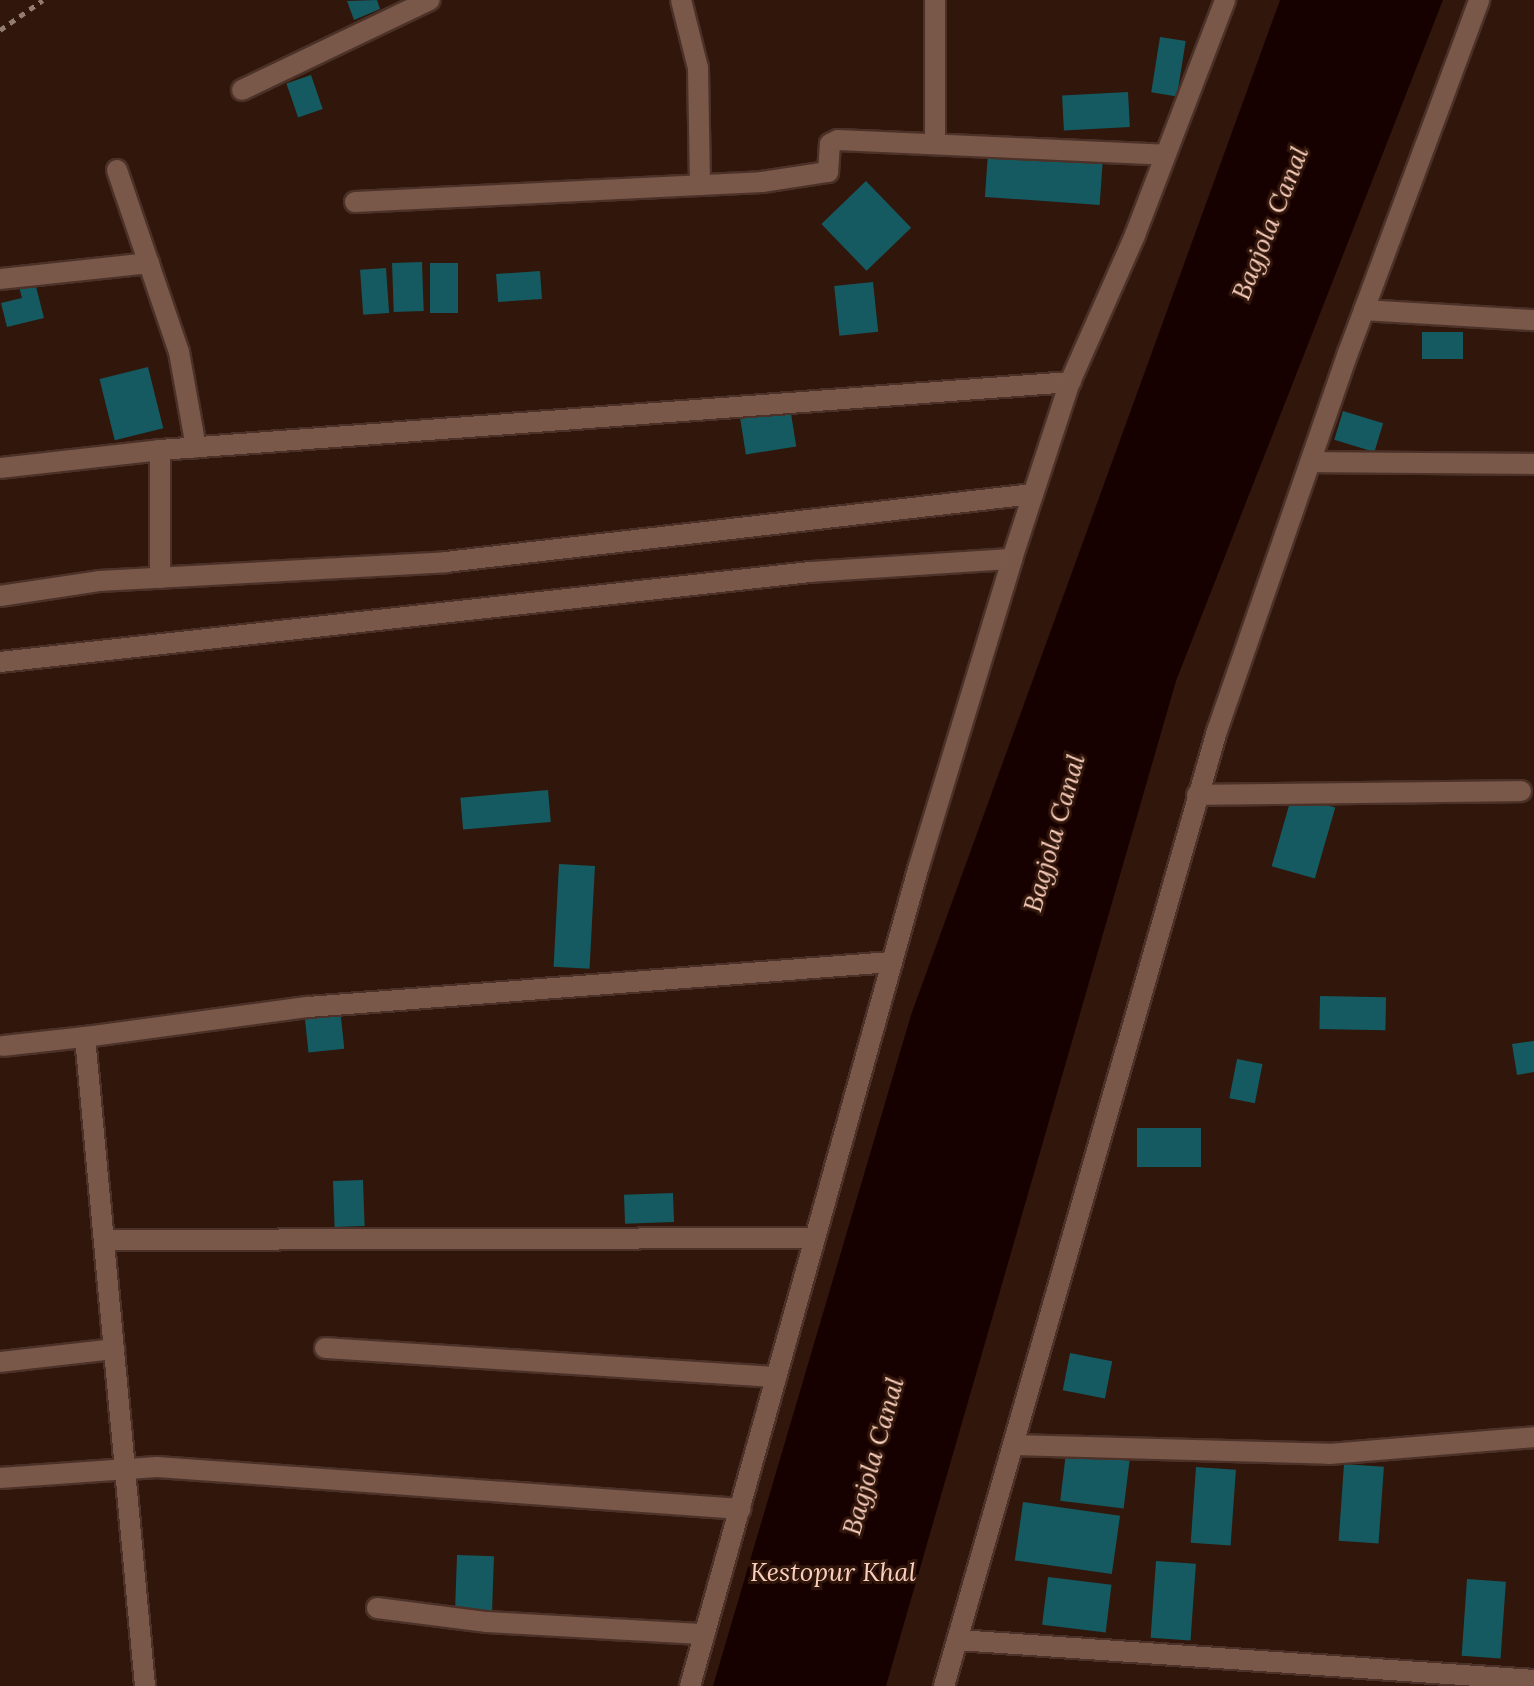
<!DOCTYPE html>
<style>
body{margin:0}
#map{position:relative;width:1534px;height:1686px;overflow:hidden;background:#31160b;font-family:Lora,serif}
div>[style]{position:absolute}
.water>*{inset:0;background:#170000}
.building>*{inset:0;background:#145a60;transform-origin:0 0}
.path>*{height:5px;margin-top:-2.5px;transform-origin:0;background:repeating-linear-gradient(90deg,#937d73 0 6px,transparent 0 12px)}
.roads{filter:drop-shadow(2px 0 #4b3127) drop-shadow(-2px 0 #4b3127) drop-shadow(0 2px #4b3127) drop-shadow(0 -2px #4b3127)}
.minor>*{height:20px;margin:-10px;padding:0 10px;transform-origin:10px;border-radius:10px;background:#79584a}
span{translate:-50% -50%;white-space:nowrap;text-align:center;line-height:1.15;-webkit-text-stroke:6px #31160b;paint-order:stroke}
.water-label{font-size:26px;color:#fbcfbd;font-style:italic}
</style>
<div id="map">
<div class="water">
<div style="clip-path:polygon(1280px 0,1443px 0,1176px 681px,886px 1686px,713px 1686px,911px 1015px)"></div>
</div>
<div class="building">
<div style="clip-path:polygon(377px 0,380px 9px,354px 20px,347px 1px)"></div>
<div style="left:1160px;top:37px;width:26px;height:56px;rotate:9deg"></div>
<div style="left:311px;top:75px;width:36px;height:26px;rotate:71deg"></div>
<div style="left:1128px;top:92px;width:35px;height:66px;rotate:87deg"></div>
<div style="left:988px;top:153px;width:115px;height:44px;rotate:4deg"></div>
<div style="left:866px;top:181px;width:65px;height:62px;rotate:46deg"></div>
<div style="left:422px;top:262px;width:49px;height:30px;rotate:88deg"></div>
<div style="left:430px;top:263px;width:28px;height:50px"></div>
<div style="left:386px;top:268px;width:45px;height:26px;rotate:86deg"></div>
<div style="left:540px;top:271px;width:28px;height:44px;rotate:86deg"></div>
<div style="clip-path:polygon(33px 275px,44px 318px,7px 327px,1px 303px,22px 298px,17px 279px)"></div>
<div style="left:873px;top:282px;width:50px;height:39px;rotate:84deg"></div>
<div style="left:1422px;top:332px;width:41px;height:27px"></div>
<div style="left:148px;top:367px;width:63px;height:50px;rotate:76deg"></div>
<div style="left:790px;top:407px;width:40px;height:51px;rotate:81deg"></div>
<div style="left:1343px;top:411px;width:42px;height:30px;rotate:17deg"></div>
<div style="left:548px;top:790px;width:32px;height:88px;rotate:85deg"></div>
<div style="left:1292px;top:795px;width:45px;height:74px;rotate:16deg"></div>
<div style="left:559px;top:864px;width:36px;height:103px;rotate:3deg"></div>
<div style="left:1320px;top:996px;width:66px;height:33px;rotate:1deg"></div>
<div style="left:340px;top:1008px;width:41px;height:36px;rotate:84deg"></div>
<div style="clip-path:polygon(1534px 1041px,1534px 1072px,1517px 1075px,1512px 1044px)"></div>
<div style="left:1237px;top:1059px;width:26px;height:40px;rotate:11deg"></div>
<div style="left:1137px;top:1128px;width:64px;height:39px"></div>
<div style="left:363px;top:1180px;width:46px;height:30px;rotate:88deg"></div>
<div style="left:673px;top:1193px;width:29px;height:49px;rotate:88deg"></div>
<div style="left:1070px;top:1353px;width:43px;height:38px;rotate:11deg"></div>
<div style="left:1066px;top:1453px;width:64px;height:48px;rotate:7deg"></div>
<div style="left:1344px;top:1464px;width:40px;height:77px;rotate:4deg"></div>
<div style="left:1196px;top:1467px;width:40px;height:76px;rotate:4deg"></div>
<div style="left:1023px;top:1502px;width:98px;height:59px;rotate:8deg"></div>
<div style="left:457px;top:1555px;width:37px;height:58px;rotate:2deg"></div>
<div style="left:1156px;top:1561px;width:40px;height:77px;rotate:4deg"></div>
<div style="left:1048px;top:1577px;width:64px;height:48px;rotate:7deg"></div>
<div style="left:1467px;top:1579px;width:39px;height:77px;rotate:4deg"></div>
</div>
<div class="path">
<div style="left:0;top:30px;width:52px;rotate:-34.9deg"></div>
</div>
<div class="roads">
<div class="minor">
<div style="left:681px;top:0;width:70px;rotate:76deg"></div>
<div style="left:698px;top:68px;width:116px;rotate:89deg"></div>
<div style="left:242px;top:90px;width:208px;rotate:-25.6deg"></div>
<div style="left:935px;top:142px;width:142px;rotate:-90deg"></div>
<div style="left:117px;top:170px;width:192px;rotate:71.2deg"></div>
<div style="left:179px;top:352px;width:97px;rotate:79.9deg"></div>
<div style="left:355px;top:202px;width:407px;rotate:-2.8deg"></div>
<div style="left:762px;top:182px;width:67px;rotate:-8.6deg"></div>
<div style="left:828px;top:172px;width:28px;rotate:-86deg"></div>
<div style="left:830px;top:144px;width:9px;rotate:-27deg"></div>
<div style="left:838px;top:140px;width:327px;rotate:2.6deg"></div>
<div style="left:0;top:279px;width:150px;rotate:-6.1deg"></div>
<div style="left:1364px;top:310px;width:170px;rotate:3.4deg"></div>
<div style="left:160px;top:450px;width:128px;rotate:90deg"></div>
<div style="left:1311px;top:462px;width:223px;rotate:0.5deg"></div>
<div style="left:0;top:468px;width:161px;rotate:-6.4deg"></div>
<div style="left:160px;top:450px;width:913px;rotate:-4.27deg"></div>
<div style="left:0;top:596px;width:100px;rotate:-8.6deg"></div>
<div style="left:99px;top:581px;width:348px;rotate:-3.1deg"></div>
<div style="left:446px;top:562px;width:591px;rotate:-6.61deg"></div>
<div style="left:0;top:662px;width:815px;rotate:-6.34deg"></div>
<div style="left:810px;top:572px;width:202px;rotate:-3.7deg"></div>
<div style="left:1197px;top:795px;width:324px;rotate:-0.7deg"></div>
<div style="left:3px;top:1046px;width:82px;rotate:-6.3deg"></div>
<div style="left:104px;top:1240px;width:711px;rotate:-0.16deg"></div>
<div style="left:325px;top:1348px;width:452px;rotate:3.7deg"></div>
<div style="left:0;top:1362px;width:115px;rotate:-6.5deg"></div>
<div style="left:1013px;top:1445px;width:316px;rotate:1.6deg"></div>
<div style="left:1329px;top:1454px;width:206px;rotate:-4.7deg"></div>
<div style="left:0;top:1478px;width:157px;rotate:-4deg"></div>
<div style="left:157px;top:1467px;width:585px;rotate:4.12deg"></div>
<div style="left:377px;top:1608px;width:111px;rotate:7.3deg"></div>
<div style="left:487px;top:1622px;width:218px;rotate:3.2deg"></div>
<div style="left:958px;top:1640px;width:577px;rotate:3.97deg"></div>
<div style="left:145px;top:1686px;width:652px;rotate:-95.28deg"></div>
<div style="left:85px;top:1037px;width:225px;rotate:-7.7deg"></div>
<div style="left:308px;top:1007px;width:586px;rotate:-4.41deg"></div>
<div style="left:690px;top:1686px;width:851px;rotate:-74.4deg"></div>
<div style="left:919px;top:866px;width:321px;rotate:-73.1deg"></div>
<div style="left:1012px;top:559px;width:186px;rotate:-71.9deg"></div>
<div style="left:1070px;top:382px;width:161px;rotate:-66.1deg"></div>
<div style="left:1135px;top:235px;width:252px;rotate:-69deg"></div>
<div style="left:944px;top:1686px;width:993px;rotate:-74.05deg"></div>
<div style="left:1217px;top:731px;width:400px;rotate:-70.9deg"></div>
<div style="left:1348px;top:353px;width:377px;rotate:-69.6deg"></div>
</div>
</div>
<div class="water-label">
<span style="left:1270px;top:223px;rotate:-68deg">Bagjola Canal</span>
<span style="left:1054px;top:833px;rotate:-74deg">Bagjola Canal</span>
<span style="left:873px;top:1456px;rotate:-74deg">Bagjola Canal</span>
<span style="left:833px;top:1572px">Kestopur Khal</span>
</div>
</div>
